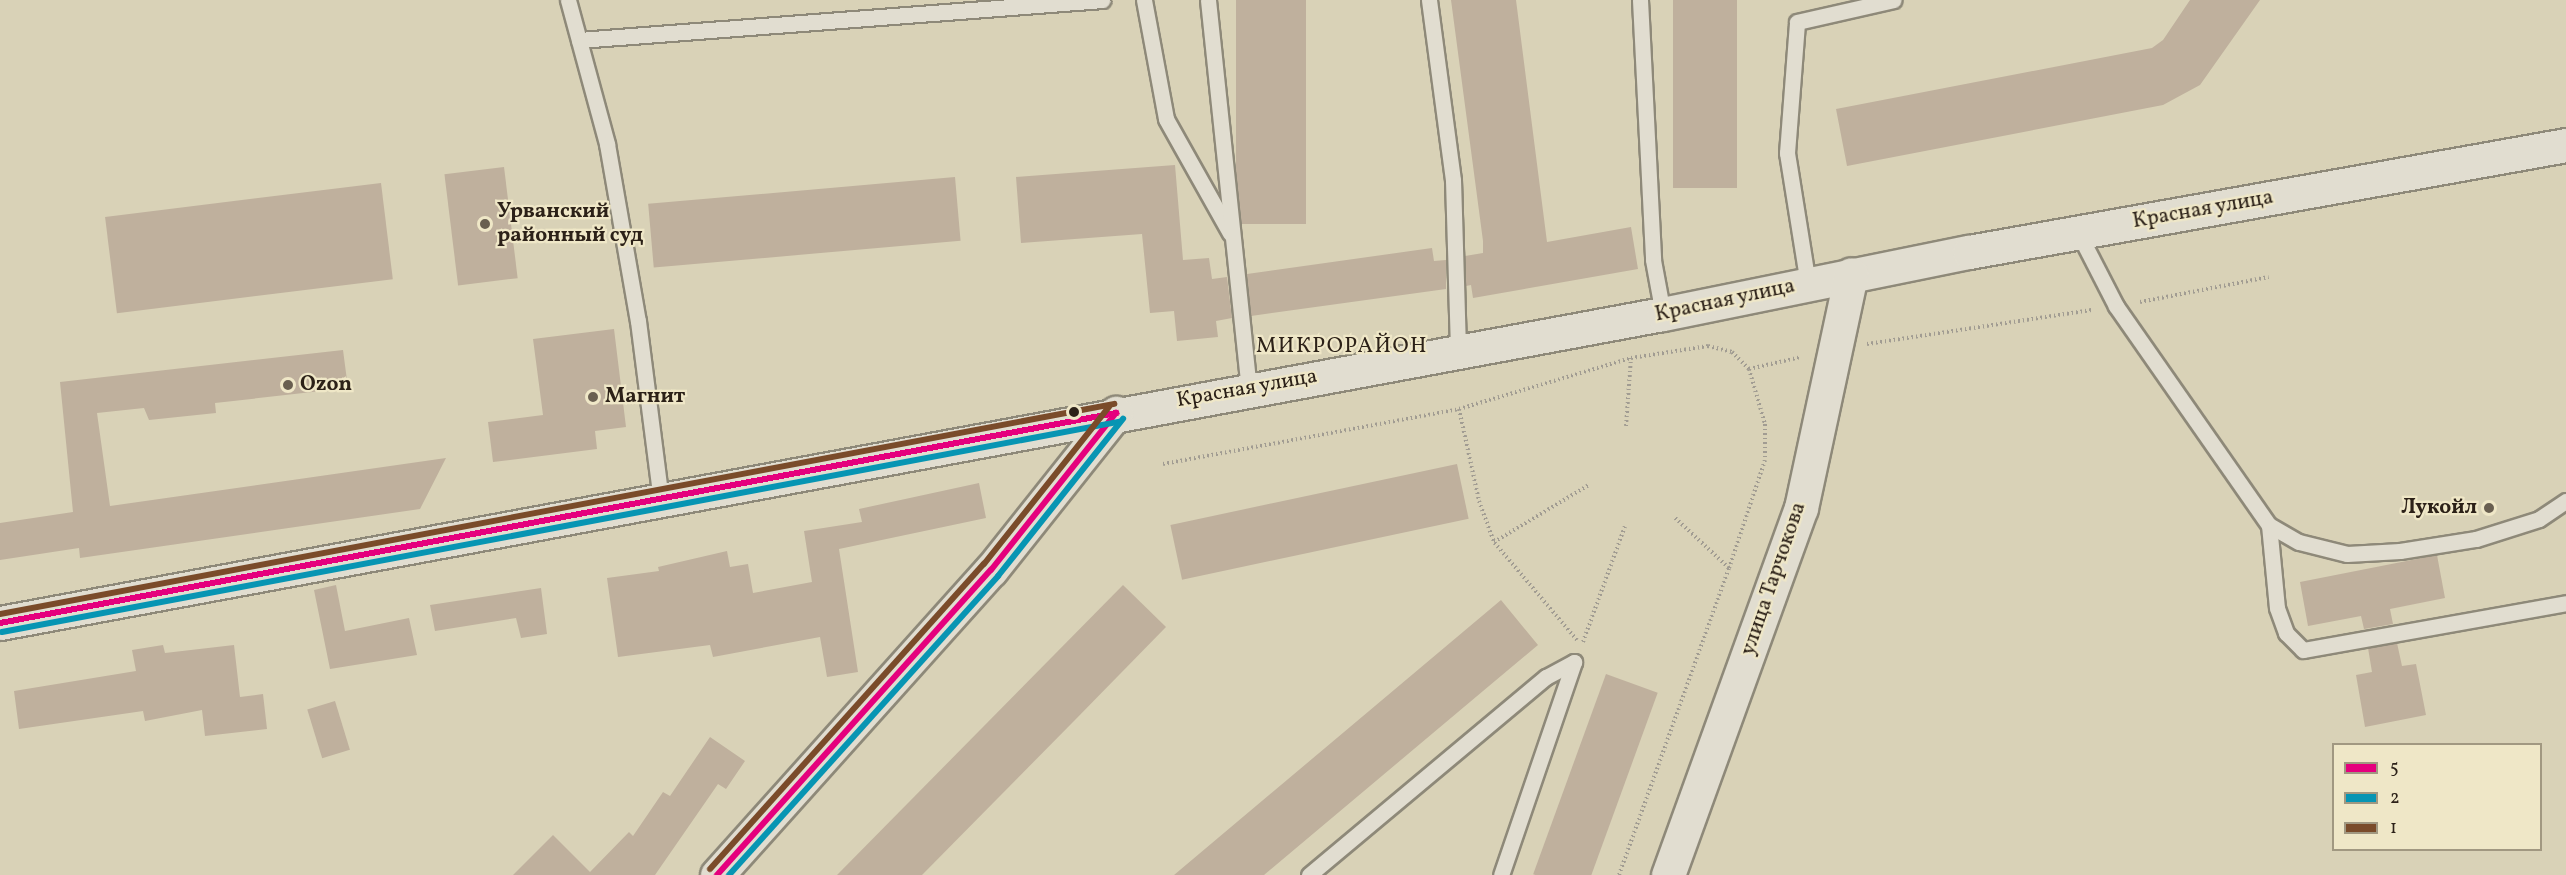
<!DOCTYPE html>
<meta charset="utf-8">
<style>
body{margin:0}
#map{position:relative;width:2566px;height:875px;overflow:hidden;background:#d9d2b7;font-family:Vollkorn,serif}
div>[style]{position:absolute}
.building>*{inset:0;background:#bfb09d;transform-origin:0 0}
.path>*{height:4px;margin-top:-2px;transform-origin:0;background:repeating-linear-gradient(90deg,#a19c92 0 1.5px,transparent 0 4.5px)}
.roads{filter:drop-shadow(2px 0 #8e8979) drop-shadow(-2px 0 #8e8979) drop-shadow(0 2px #8e8979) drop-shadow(0 -2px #8e8979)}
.lane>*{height:15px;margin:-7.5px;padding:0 7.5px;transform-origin:7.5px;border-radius:7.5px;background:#e1ddd0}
.secondary>*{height:33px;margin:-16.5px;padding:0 16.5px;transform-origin:16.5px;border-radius:16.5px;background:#e1ddd0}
.bus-1>*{height:6px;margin:-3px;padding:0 3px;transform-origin:3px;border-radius:3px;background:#e5007d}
.bus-2>*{height:6px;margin:-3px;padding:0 3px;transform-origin:3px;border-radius:3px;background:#0795b3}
.bus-3>*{height:6px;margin:-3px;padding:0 3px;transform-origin:3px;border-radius:3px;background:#7a4b2a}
.dots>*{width:16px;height:16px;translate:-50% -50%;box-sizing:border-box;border:3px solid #efe7c7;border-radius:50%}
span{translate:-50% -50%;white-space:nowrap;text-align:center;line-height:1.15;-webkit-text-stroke:4.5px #efe7c7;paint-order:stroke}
.street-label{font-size:21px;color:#2c2118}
.poi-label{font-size:21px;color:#2c2118;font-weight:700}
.left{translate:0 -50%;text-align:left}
.right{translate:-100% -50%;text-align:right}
.neighbourhood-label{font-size:22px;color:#2c2118;letter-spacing:1.5px}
.legend{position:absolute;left:2332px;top:743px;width:210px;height:108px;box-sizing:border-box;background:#efe7c7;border:2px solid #a19881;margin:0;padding:8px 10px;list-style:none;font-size:18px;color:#2c2118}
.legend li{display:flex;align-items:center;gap:12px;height:30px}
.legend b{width:30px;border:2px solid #a19881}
</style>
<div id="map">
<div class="building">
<div style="left:1236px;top:0;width:70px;height:224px"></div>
<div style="clip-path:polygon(1451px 0,1516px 0,1547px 242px,1631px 227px,1638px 269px,1473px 298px,1471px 285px,1466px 286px,1465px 256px,1483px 253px,1483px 241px)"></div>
<div style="left:1673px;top:0;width:64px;height:188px"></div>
<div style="clip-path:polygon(2190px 0,2260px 0,2200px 85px,2163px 105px,1847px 166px,1836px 109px,2152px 48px,2163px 40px)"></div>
<div style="clip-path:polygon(1175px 165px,1183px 260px,1209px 258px,1212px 279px,1227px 277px,1232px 318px,1216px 321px,1218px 337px,1177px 341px,1174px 311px,1150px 313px,1142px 234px,1021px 243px,1016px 177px)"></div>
<div style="left:504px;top:167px;width:112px;height:60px;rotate:83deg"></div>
<div style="left:955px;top:177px;width:64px;height:308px;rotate:85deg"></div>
<div style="left:381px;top:183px;width:97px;height:278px;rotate:83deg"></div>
<div style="clip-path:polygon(1432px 248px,1434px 261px,1446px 260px,1446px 289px,1251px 316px,1247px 274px)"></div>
<div style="clip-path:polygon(614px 329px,626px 427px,595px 431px,597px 449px,493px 462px,488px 422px,543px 415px,533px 339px)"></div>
<div style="clip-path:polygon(343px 350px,348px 388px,215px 403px,216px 413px,149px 420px,144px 408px,97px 413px,110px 506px,446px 458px,420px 509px,80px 558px,79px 548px,0 560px,0 523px,73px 512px,60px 382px)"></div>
<div style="left:1457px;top:464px;width:56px;height:293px;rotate:78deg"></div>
<div style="clip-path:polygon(979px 483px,986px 518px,839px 549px,858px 672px,827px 677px,820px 637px,713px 657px,710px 645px,618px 657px,607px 578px,659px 571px,658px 567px,727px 551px,730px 567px,748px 564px,753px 593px,812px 582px,804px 531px,862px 522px,859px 509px)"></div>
<div style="clip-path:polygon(2437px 555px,2445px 598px,2390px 609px,2393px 624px,2364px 629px,2361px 616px,2308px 626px,2300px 582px)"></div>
<div style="clip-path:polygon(336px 585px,345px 631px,409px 618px,417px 655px,330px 669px,314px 590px)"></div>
<div style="clip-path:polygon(1123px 585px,1166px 627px,1074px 721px,922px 875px,837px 875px)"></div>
<div style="clip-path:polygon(541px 588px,547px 634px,521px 638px,516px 618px,435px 631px,430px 605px)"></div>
<div style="clip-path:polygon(1501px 600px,1538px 645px,1489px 686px,1264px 875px,1174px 875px)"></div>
<div style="clip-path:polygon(2397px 643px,2402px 666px,2416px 664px,2426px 715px,2365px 727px,2356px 675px,2372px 672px,2368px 648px)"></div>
<div style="clip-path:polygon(163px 645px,165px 653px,234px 645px,240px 697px,263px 694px,267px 729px,205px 736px,202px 710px,145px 721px,143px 711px,19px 729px,14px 691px,136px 671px,132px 650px)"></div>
<div style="left:1606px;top:674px;width:55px;height:213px;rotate:20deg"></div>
<div style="left:335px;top:701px;width:51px;height:29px;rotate:73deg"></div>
<div style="clip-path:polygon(710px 737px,745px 761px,726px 789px,718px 784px,655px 875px,513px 875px,553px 835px,590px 872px,629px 832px,633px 836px,663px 792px,670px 796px)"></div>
</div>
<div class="path">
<div style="left:2140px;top:302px;width:131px;rotate:-11deg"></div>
<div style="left:1867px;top:344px;width:227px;rotate:-8.6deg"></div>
<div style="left:1749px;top:369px;width:53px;rotate:-13deg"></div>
<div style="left:1459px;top:409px;width:94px;rotate:77.7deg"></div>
<div style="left:1479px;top:501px;width:44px;rotate:69.9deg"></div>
<div style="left:1626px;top:426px;width:68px;rotate:-85.8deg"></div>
<div style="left:1631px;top:358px;width:78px;rotate:-8.9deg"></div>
<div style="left:1708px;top:346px;width:25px;rotate:14deg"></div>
<div style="left:1732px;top:352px;width:24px;rotate:45deg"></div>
<div style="left:1749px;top:369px;width:57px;rotate:73.8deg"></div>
<div style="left:1765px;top:424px;width:36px;rotate:90deg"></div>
<div style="left:1765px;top:460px;width:114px;rotate:108.4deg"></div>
<div style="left:1163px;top:464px;width:301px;rotate:-10.5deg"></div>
<div style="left:1459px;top:409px;width:179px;rotate:-16.5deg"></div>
<div style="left:1577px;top:640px;width:128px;rotate:-130.3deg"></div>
<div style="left:1494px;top:542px;width:111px;rotate:-31deg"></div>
<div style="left:1583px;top:642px;width:123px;rotate:-70.1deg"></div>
<div style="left:1619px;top:875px;width:326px;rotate:-70.3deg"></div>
<div style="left:1729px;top:568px;width:76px;rotate:-137.1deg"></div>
</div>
<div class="roads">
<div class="lane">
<div style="left:568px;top:0;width:149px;rotate:74.8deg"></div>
<div style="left:607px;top:144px;width:180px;rotate:80.1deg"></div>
<div style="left:638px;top:321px;width:180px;rotate:82.7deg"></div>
<div style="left:1144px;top:0;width:121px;rotate:79.5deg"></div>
<div style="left:1166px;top:119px;width:131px;rotate:60.7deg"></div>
<div style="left:1208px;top:0;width:391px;rotate:84deg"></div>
<div style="left:1429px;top:0;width:182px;rotate:82.4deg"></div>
<div style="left:1453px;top:180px;width:172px;rotate:88.3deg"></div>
<div style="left:1640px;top:0;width:260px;rotate:87.1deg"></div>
<div style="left:1653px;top:260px;width:55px;rotate:79.5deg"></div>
<div style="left:579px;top:40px;width:525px;rotate:-4.37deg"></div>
<div style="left:2078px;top:232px;width:83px;rotate:62.8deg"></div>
<div style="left:2116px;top:306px;width:267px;rotate:55.1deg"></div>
<div style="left:2269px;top:525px;width:83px;rotate:84.5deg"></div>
<div style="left:2277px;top:608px;width:27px;rotate:70deg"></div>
<div style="left:2286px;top:633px;width:24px;rotate:45deg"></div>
<div style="left:2303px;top:650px;width:267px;rotate:-10.1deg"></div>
<div style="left:1808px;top:284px;width:133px;rotate:-99.1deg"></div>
<div style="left:1787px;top:153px;width:131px;rotate:-85.6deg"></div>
<div style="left:1797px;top:22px;width:99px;rotate:-12.8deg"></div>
<div style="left:2269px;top:525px;width:34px;rotate:30deg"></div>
<div style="left:2299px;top:542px;width:49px;rotate:14deg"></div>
<div style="left:2347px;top:554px;width:53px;rotate:-3.2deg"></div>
<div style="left:2400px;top:551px;width:77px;rotate:-9deg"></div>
<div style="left:2476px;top:539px;width:66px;rotate:-17.6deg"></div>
<div style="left:2539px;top:519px;width:32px;rotate:-34deg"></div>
<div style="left:1309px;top:875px;width:309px;rotate:-39.9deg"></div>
<div style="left:1546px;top:677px;width:32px;rotate:-28deg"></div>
<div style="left:1574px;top:662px;width:225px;rotate:108.9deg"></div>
</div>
<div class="secondary">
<div style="left:0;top:623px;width:1691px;rotate:-10.53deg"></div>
<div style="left:1663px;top:314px;width:312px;rotate:-11.5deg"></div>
<div style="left:1969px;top:252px;width:607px;rotate:-10.16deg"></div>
<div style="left:717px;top:875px;width:410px;rotate:-48.1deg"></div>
<div style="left:991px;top:570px;width:201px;rotate:-51.5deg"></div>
<div style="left:1668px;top:875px;width:390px;rotate:-70.1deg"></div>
<div style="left:1801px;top:508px;width:239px;rotate:-77.9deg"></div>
</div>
</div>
<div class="bus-1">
<div style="left:0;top:623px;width:1136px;rotate:-10.66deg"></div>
<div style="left:717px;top:875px;width:410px;rotate:-48.1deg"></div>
<div style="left:991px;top:570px;width:201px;rotate:-51.5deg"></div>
</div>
<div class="bus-2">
<div style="left:2px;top:632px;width:1136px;rotate:-10.66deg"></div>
<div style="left:729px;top:875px;width:402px;rotate:-48deg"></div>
<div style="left:998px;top:576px;width:201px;rotate:-51.5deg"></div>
</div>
<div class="bus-3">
<div style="left:0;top:614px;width:1134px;rotate:-10.68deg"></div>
<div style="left:710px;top:869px;width:410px;rotate:-48.1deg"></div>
<div style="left:984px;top:564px;width:201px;rotate:-51.5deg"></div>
</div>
<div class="dots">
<div style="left:485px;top:224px;background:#695f50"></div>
<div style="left:288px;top:385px;background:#695f50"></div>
<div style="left:593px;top:397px;background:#695f50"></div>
<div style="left:1074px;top:412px;background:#2c2118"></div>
<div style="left:2489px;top:508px;background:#695f50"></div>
</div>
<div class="street-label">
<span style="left:2203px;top:210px;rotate:-10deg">Красная улица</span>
<span style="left:1725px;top:301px;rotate:-12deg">Красная улица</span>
<span style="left:1247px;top:389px;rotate:-10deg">Красная улица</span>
<span style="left:1774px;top:579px;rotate:-71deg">улица Тарчокова</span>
</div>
<div class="poi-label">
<span class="left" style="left:497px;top:224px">Урванский<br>районный суд</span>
<span class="left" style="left:300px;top:385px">Ozon</span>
<span class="left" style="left:605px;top:397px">Магнит</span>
<span class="right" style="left:2477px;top:508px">Лукойл</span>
</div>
<div class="neighbourhood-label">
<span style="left:1342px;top:347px">МИКРОРАЙОН</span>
</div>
<ul class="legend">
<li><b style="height:8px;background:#e5007d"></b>5</li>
<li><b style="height:8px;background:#0795b3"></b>2</li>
<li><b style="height:8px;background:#7a4b2a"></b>1</li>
</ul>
</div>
